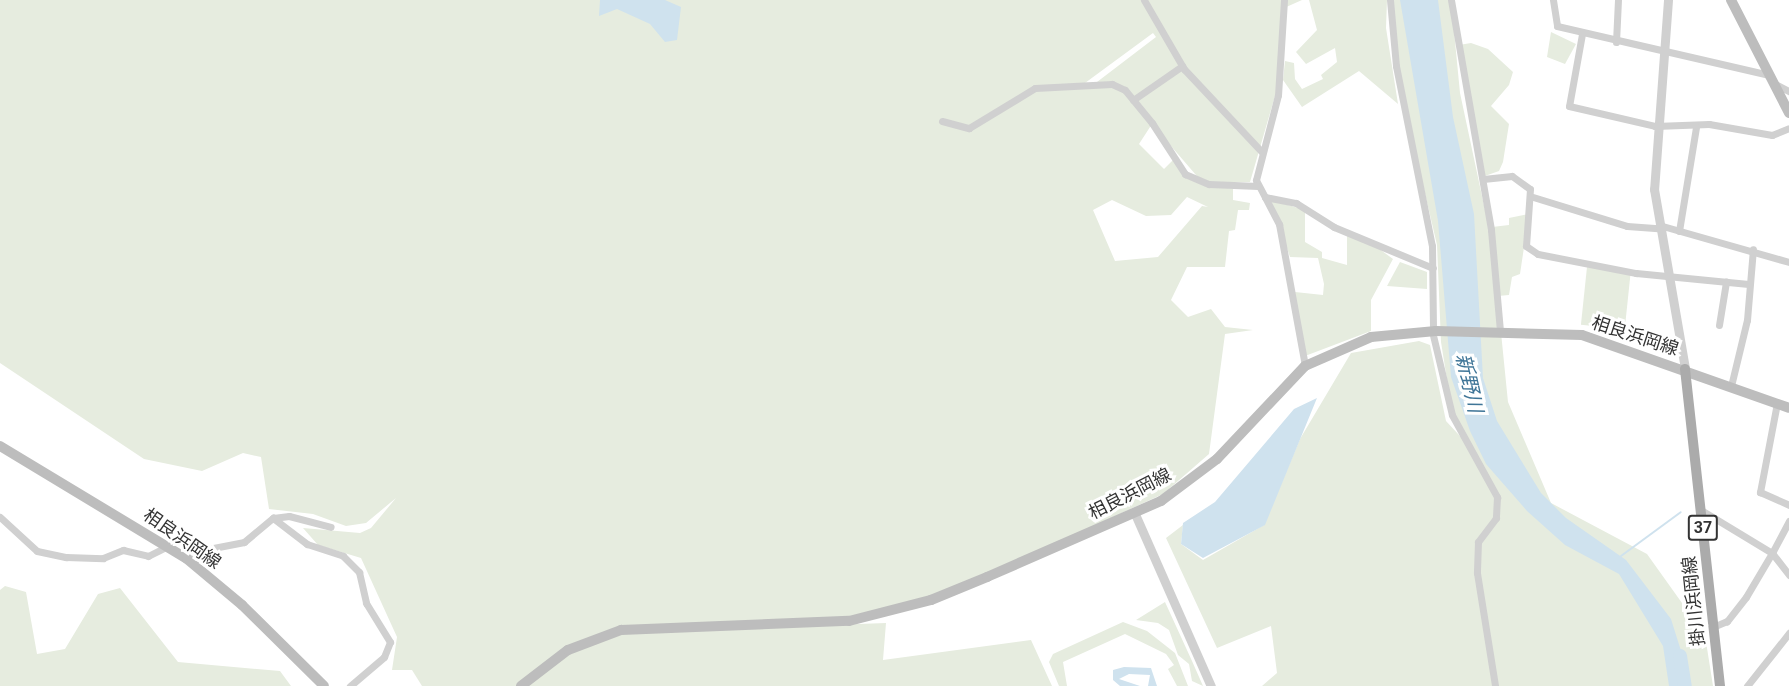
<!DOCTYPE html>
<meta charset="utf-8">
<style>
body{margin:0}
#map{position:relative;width:1789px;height:686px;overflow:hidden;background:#fff;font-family:Roboto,"Noto Sans JP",sans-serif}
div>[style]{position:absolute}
.green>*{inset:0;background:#e6ecdf;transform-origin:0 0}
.water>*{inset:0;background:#cfe2ee}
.stream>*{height:2px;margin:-1px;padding:0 1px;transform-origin:1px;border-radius:1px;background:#cfe2ee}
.river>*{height:14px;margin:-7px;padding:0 7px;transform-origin:7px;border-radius:7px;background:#cfe2ee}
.minor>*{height:7px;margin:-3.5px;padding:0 3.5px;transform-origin:3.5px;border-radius:3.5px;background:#d0d0d0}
.tertiary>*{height:9px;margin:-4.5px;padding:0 4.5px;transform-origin:4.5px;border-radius:4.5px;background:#d0d0d0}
.secondary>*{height:10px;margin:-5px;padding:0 5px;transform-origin:5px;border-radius:5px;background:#bdbdbd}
.primary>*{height:10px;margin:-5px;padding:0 5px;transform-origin:5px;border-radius:5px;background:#ababab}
span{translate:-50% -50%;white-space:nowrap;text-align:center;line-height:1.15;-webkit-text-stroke:6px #fff;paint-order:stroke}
.shield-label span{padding:2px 4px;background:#fff;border:2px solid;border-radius:4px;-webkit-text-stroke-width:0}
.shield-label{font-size:16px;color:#333;font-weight:700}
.street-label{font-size:18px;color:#333}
.water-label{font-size:20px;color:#3f7597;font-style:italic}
</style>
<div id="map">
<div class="green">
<div style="clip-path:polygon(evenodd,0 0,1302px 0,1284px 8px,1277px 89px,1250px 182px,1202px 182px,1152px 124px,1139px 144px,1164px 169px,1173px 160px,1195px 182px,1233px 189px,1233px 200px,1250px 203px,1249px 210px,1238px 210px,1235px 230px,1229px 231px,1225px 267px,1187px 267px,1171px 300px,1188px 317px,1211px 309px,1225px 327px,1253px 330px,1225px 334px,1209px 454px,1163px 494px,1006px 566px,897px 610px,804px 626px,886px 623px,883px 660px,1031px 640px,1052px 686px,422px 686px,412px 670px,392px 670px,397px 637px,361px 558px,318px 545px,303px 528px,360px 533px,371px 528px,396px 498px,366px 523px,346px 526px,313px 514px,269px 509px,261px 457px,243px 453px,202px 471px,144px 459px,0 363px,0 0,1153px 33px,1156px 37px,1097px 82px,1085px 83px,1153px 33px,0 0,1187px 197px,1208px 207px,1202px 206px,1158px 257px,1115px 261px,1093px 210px,1112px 200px,1146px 216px,1171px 215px,1187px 197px)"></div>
<div style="clip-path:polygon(1309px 0,1387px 0,1386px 28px,1398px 104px,1359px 71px,1302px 107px,1283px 80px,1285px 61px,1294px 63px,1295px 79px,1302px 89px,1323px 79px,1321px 75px,1337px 62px,1335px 48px,1306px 64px,1296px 52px,1317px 30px)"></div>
<div style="clip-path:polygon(1391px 0,1451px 0,1460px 93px,1492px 243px,1508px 402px,1551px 503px,1647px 554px,1682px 603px,1682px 612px,1701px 610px,1713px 686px,1262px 686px,1277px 673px,1271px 626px,1217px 648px,1166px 538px,1183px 525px,1181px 544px,1203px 560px,1264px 525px,1300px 439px,1351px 353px,1419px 341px,1430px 345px,1446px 421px,1472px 449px,1453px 417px,1441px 342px,1437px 245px,1399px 82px)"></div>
<div style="clip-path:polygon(1551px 32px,1576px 44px,1565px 64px,1547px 57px)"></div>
<div style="clip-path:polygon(1471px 43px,1488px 49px,1513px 72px,1509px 85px,1491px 106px,1509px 124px,1503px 162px,1499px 171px,1482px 177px,1459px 45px)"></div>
<div style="clip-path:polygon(1271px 200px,1305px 210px,1305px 242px,1322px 252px,1322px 258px,1347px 265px,1347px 236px,1363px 237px,1393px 259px,1371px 300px,1371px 331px,1305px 356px,1295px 292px,1323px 295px,1324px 284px,1318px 258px,1290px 257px)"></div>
<div style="clip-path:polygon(1529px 214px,1520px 274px,1512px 277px,1509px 295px,1498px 296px,1492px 227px,1509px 225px,1509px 218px)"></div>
<div style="clip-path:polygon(1400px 262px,1427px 272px,1427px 289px,1387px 286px)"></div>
<div style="left:1587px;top:267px;width:44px;height:58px;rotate:6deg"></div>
<div style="clip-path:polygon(5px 586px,26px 592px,37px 654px,65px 649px,98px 594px,120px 588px,178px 662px,280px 671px,291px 686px,0 686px,0 590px)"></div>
<div style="clip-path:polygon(1165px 602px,1192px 661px,1203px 686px,1192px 681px,1189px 664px,1178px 655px,1169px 630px,1158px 623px,1136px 620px)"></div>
<div style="clip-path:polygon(1123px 622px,1147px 631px,1175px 653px,1188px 686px,1177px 686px,1168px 669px,1174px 665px,1166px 654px,1125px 634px,1063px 662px,1067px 686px,1059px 686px,1049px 662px,1053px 654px)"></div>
</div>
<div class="water">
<div style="clip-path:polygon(600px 0,665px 0,681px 7px,677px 40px,665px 42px,650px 24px,617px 9px,599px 16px)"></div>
<div style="clip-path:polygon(1400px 0,1438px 0,1453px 117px,1474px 214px,1483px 378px,1497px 421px,1541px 493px,1566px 518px,1626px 560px,1671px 619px,1682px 654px,1683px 686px,1669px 686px,1663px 646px,1619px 574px,1565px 545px,1527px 511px,1486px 464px,1470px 431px,1451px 377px,1438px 221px)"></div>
<div style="clip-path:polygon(1317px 398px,1265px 525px,1203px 558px,1181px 544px,1183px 523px,1215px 502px,1294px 409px)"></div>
<div style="clip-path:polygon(1124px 667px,1151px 668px,1157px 686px,1148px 686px,1150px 675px,1129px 674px,1119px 679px,1140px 686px,1120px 686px,1113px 680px,1113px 670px)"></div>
</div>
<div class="stream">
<div style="left:1621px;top:556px;width:74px;rotate:-36.3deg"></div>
</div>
<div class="river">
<div style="left:1680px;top:656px;width:30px;rotate:81deg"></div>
</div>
<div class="minor">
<div style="left:1144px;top:0;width:80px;rotate:59.9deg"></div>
<div style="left:1184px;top:69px;width:114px;rotate:46.8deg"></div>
<div style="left:1284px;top:0;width:95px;rotate:93.6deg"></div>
<div style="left:1278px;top:95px;width:88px;rotate:104.5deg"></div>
<div style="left:1256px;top:180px;width:50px;rotate:62.4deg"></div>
<div style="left:1279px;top:224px;width:144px;rotate:79.6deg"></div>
<div style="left:1390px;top:0;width:66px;rotate:84.8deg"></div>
<div style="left:1396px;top:66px;width:184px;rotate:78.7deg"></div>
<div style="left:1432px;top:246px;width:85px;rotate:89.3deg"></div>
<div style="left:1451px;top:0;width:233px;rotate:80.1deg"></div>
<div style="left:1491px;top:230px;width:101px;rotate:84.9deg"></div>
<div style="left:1553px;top:0;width:26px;rotate:81deg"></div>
<div style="left:1557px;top:26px;width:219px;rotate:13deg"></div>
<div style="left:1582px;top:34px;width:73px;rotate:100.2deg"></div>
<div style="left:1569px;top:106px;width:88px;rotate:13.1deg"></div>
<div style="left:1655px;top:126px;width:54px;rotate:-2.1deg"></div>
<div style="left:1709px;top:124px;width:64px;rotate:9.9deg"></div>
<div style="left:1772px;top:135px;width:18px;rotate:-22deg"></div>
<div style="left:1616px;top:42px;width:42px;rotate:-87.3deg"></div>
<div style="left:1775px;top:84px;width:16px;rotate:27deg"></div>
<div style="left:1133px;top:100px;width:60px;rotate:-34.8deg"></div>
<div style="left:942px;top:121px;width:28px;rotate:15deg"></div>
<div style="left:969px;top:128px;width:77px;rotate:-31.2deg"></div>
<div style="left:1035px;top:88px;width:77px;rotate:-3deg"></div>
<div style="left:1112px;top:84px;width:14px;rotate:25deg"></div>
<div style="left:1125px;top:90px;width:43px;rotate:50.7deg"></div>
<div style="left:1152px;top:123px;width:61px;rotate:57.1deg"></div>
<div style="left:1185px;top:174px;width:26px;rotate:23deg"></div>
<div style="left:1209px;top:184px;width:49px;rotate:2.3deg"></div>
<div style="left:1483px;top:179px;width:29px;rotate:-6deg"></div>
<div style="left:1512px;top:176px;width:22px;rotate:36deg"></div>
<div style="left:1530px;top:189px;width:57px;rotate:94deg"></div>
<div style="left:1526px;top:246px;width:14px;rotate:34deg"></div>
<div style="left:1538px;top:254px;width:100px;rotate:11deg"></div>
<div style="left:1636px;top:273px;width:113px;rotate:5.6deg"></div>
<div style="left:1265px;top:197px;width:32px;rotate:11deg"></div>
<div style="left:1296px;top:203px;width:45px;rotate:32.3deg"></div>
<div style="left:1334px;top:227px;width:107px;rotate:22.5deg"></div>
<div style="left:1533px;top:197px;width:98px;rotate:17.1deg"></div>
<div style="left:1627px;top:226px;width:31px;rotate:4deg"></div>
<div style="left:1659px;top:225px;width:135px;rotate:15.9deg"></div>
<div style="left:1679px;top:231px;width:105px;rotate:-80.7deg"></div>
<div style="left:1719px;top:325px;width:44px;rotate:-80.8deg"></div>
<div style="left:1432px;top:331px;width:86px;rotate:76.6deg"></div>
<div style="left:1452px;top:415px;width:94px;rotate:61.2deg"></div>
<div style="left:1497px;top:497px;width:21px;rotate:93deg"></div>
<div style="left:1496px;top:518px;width:30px;rotate:127deg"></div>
<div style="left:1478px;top:542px;width:31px;rotate:92deg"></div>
<div style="left:1477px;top:573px;width:114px;rotate:80.9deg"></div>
<div style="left:1731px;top:386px;width:68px;rotate:-76.4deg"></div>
<div style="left:1747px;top:320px;width:71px;rotate:-85.2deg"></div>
<div style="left:1777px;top:403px;width:91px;rotate:100.8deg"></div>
<div style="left:1760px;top:492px;width:32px;rotate:24deg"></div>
<div style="left:1701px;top:510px;width:83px;rotate:31.2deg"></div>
<div style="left:1772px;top:553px;width:51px;rotate:120.6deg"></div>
<div style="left:1746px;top:597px;width:31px;rotate:128deg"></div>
<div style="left:1727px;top:621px;width:15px;rotate:157deg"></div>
<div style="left:0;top:517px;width:50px;rotate:42.6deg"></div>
<div style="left:37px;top:551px;width:30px;rotate:12deg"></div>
<div style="left:66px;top:557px;width:37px;rotate:2deg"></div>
<div style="left:103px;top:558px;width:22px;rotate:-22deg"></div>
<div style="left:123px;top:550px;width:26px;rotate:13deg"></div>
<div style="left:148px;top:556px;width:22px;rotate:-27deg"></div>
<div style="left:273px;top:518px;width:43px;rotate:37.4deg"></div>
<div style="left:307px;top:544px;width:38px;rotate:18deg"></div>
<div style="left:343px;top:556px;width:23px;rotate:45deg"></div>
<div style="left:359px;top:572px;width:32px;rotate:77deg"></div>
<div style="left:366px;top:603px;width:46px;rotate:58.4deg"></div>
<div style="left:390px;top:642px;width:16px;rotate:112deg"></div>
<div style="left:384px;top:657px;width:45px;rotate:139.5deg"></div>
<div style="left:1789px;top:521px;width:36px;rotate:118deg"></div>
<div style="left:1772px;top:553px;width:28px;rotate:52deg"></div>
<div style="left:187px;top:559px;width:18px;rotate:-29deg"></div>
<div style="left:203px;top:550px;width:42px;rotate:-11deg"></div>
<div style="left:244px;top:542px;width:38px;rotate:-40deg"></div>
<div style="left:273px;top:518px;width:16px;rotate:-7deg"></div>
<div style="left:289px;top:516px;width:43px;rotate:14.7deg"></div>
<div style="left:1747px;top:686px;width:68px;rotate:-51.6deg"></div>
</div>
<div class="tertiary">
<div style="left:1668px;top:0;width:190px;rotate:94.2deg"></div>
<div style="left:1654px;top:189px;width:183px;rotate:80.2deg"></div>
<div style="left:1135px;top:514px;width:188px;rotate:66.2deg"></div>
</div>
<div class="secondary">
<div style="left:1731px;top:0;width:127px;rotate:62.8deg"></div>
<div style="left:0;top:446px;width:218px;rotate:31.1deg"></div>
<div style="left:187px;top:559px;width:72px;rotate:39.9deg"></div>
<div style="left:242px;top:605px;width:115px;rotate:44.6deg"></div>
<div style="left:521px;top:686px;width:59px;rotate:-37.5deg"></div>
<div style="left:568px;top:650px;width:57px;rotate:-20.7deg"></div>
<div style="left:621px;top:630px;width:228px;rotate:-2.3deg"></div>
<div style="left:849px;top:621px;width:85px;rotate:-14.4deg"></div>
<div style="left:931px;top:600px;width:61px;rotate:-22.3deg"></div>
<div style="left:987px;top:577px;width:190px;rotate:-23.6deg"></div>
<div style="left:1161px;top:501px;width:70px;rotate:-36.9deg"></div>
<div style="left:1217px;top:459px;width:128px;rotate:-46.6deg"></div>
<div style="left:1305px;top:366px;width:72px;rotate:-23.7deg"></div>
<div style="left:1371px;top:337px;width:65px;rotate:-5.3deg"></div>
<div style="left:1436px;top:331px;width:146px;rotate:1.6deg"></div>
<div style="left:1582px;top:335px;width:219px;rotate:19.4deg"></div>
</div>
<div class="primary">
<div style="left:1685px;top:369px;width:319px;rotate:83.7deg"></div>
</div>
<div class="shield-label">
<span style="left:1703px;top:528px">37</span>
</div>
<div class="street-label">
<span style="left:1635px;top:336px;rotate:18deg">相良浜岡線</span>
<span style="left:1130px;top:494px;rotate:-27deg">相良浜岡線</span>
<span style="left:182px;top:539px;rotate:35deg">相良浜岡線</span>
<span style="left:1694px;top:601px;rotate:-96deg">掛川浜岡線</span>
</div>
<div class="water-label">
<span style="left:1469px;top:383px;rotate:77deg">新野川</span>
</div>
</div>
